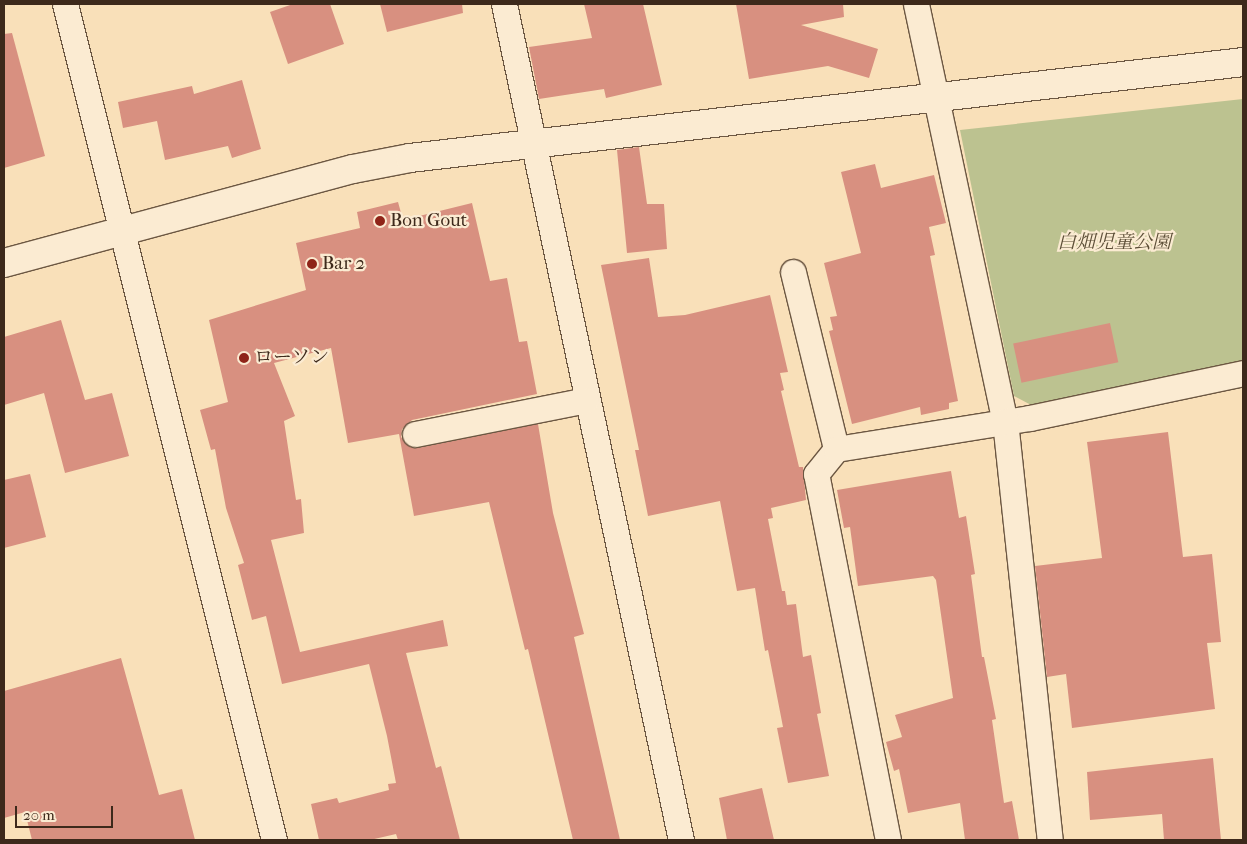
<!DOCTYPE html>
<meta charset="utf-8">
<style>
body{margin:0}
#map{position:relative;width:1247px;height:844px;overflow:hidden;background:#f9e0b9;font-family:"IM FELL French Canon","Noto Serif JP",serif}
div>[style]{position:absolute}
.green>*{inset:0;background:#bcc290}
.building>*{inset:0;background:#d89080;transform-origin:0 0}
.roads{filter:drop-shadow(1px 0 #6c5742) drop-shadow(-1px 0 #6c5742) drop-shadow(0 1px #6c5742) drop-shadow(0 -1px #6c5742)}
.minor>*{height:25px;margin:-12.5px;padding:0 12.5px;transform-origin:12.5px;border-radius:12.5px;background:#fbebd2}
.tertiary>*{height:28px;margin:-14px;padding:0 14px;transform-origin:14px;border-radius:14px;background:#fbebd2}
.dots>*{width:14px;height:14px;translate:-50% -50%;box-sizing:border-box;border:2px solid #fbebd2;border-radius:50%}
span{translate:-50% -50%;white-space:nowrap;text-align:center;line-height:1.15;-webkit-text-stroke:4.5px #fbebd2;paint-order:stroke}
.poi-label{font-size:19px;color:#3d291b}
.left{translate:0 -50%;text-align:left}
.park-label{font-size:19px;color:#5d4f38;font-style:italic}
.frame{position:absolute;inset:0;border:5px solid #3d291b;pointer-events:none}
.scale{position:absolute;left:15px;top:806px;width:98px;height:22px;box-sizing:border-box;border:2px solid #3d291b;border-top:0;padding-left:6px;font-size:15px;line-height:18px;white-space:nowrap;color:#3d291b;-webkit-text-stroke:4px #fbebd2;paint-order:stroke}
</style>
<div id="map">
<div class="green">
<div style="clip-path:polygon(1243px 99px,1243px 362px,1033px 406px,1014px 396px,960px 130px)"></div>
</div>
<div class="building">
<div style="clip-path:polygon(293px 4px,330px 4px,344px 44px,288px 64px,270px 12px)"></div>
<div style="clip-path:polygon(380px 4px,462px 4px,463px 13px,387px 32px)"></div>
<div style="clip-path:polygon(584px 4px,643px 4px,662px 85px,606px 98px,604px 89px,539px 99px,529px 47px,592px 38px)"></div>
<div style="clip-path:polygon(736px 4px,843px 4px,844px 17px,801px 25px,878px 49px,869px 78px,828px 66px,749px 79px)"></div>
<div style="clip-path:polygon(12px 33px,45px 156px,4px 168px,4px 34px)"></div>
<div style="clip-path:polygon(242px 80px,261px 149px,232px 158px,228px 146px,165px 160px,157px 121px,123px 128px,118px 102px,192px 86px,194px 94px)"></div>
<div style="clip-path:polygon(639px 147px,647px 204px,664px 204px,667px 249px,627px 253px,617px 150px)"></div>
<div style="clip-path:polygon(875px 164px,881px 188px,934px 175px,946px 223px,929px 227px,935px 255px,930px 256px,958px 401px,949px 403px,949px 409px,921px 415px,920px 407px,852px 424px,829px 331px,833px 330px,830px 317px,837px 316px,824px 263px,861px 253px,841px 172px)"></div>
<div style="clip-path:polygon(398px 202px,403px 220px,472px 203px,490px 281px,507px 278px,519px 342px,527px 341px,537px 394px,412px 420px,402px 429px,401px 437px,410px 447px,418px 448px,538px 424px,553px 513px,584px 634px,574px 637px,620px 840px,573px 840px,528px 649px,525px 650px,489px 502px,414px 516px,399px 434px,348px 443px,331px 348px,274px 363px,295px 416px,284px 421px,296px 500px,301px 499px,304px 533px,271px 540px,300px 652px,443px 620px,448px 646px,406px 653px,436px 768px,441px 766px,460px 840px,398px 840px,396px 834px,370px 840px,319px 840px,311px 804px,337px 798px,339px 803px,389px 790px,388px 784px,396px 783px,387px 736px,369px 664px,282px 684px,266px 616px,252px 620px,238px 565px,244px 563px,226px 508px,215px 449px,211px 450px,200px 410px,228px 402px,209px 320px,306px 290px,296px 243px,360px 228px,357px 212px)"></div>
<div style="clip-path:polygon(649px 258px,658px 317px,685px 315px,770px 295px,788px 372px,780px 373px,784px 390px,781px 391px,799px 467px,803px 467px,806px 500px,771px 508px,773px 518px,768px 519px,782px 591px,785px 591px,787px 605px,796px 604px,803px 657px,811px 655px,821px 713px,817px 714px,829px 776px,788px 783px,777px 728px,783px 727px,768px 650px,765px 651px,755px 588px,737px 591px,720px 501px,648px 516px,635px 450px,639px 450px,601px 265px)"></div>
<div style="clip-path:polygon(61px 320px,85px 400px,112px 393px,129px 456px,65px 473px,44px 393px,4px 405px,4px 337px)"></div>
<div style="left:1110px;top:323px;width:40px;height:99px;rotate:78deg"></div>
<div style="clip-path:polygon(1168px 432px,1183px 557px,1212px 554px,1221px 642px,1207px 643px,1215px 709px,1072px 728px,1066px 674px,1047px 677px,1035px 566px,1102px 558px,1087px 442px)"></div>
<div style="clip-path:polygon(951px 471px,959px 518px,966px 516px,975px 574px,971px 575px,982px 657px,984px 657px,996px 719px,992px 720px,1004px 803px,1012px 801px,1019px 840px,965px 840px,960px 803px,908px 813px,899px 769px,894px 771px,886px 742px,902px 737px,895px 715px,953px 698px,936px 580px,933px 576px,858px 586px,850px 527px,844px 528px,837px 490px)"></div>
<div style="clip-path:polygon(30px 474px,46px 537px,4px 548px,4px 480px)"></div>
<div style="clip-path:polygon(121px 658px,159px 795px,182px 789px,195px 840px,32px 840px,25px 812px,4px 818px,4px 691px)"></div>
<div style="clip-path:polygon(1213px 758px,1221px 840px,1164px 840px,1162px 814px,1090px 820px,1087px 772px)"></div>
<div style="clip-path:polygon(762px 788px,774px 840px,727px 840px,719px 798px)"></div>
</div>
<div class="roads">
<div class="minor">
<div style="left:65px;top:4px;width:862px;rotate:75.96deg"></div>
<div style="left:504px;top:4px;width:855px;rotate:78.05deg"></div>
<div style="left:916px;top:4px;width:426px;rotate:78deg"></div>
<div style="left:1005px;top:421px;width:421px;rotate:83.9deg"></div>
<div style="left:793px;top:272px;width:182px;rotate:76.3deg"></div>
<div style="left:415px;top:434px;width:174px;rotate:-11.2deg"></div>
<div style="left:888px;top:840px;width:373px;rotate:-101.1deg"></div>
<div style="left:816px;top:474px;width:32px;rotate:-51deg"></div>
<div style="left:836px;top:449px;width:196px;rotate:-9.1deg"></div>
<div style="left:1030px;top:418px;width:218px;rotate:-11.9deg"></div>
</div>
<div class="tertiary">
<div style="left:4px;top:263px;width:361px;rotate:-15.1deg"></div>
<div style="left:353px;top:169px;width:58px;rotate:-10.9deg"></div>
<div style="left:410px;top:158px;width:839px;rotate:-6.57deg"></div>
</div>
</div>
<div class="dots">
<div style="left:380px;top:221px;background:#8f2418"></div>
<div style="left:312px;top:264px;background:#8f2418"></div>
<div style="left:244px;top:358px;background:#8f2418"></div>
</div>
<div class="poi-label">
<span class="left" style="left:390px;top:221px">Bon Gout</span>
<span class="left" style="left:322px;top:264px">Bar 2</span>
<span class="left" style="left:254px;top:358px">ローソン</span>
</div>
<div class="park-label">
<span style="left:1114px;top:243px">白畑児童公園</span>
</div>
<div class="frame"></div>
<div class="scale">20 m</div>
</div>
